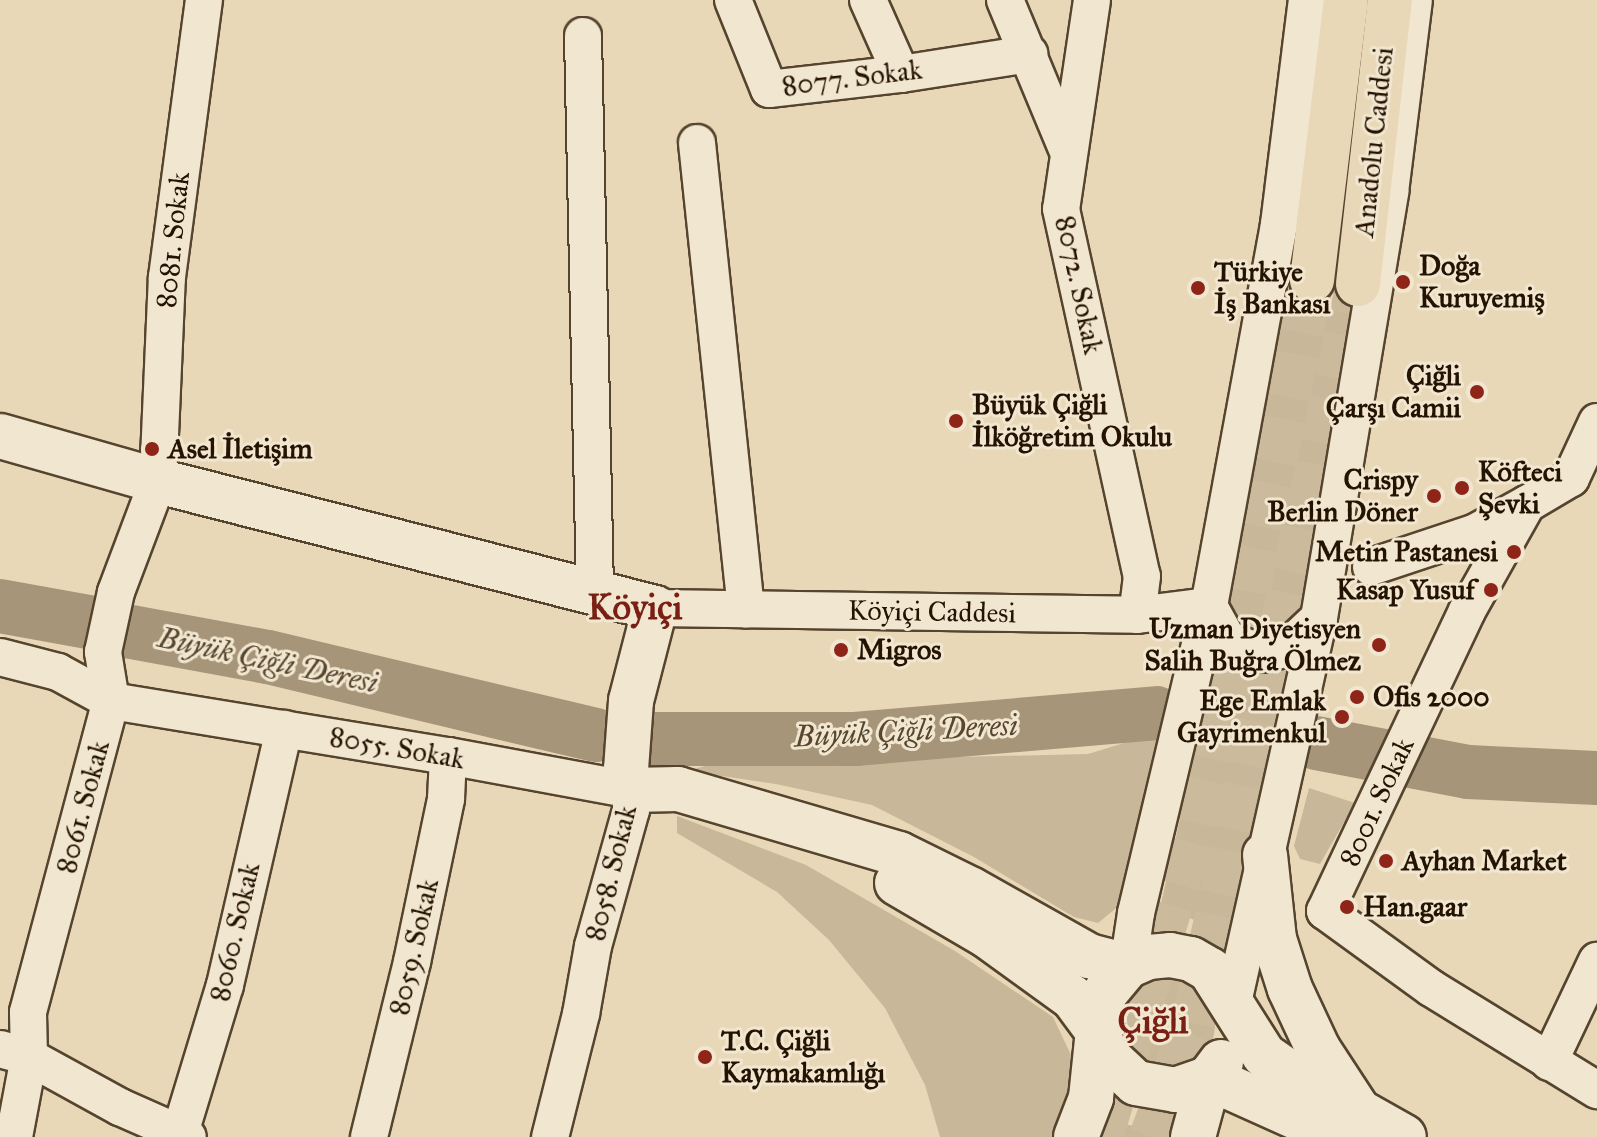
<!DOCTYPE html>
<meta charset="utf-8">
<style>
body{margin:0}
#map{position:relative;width:1597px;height:1137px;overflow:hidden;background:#e9d8b7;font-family:"IM FELL Great Primer",serif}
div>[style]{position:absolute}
.green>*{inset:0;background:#c8b798}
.round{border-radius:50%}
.river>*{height:54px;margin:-27px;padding:0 27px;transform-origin:27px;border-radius:27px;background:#a69579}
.trunk-tunnel>*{height:44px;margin-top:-22px;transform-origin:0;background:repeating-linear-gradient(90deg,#cbba9c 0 44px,transparent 0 66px)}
.roads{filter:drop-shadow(2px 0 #55442e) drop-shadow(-2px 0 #55442e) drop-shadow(0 2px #55442e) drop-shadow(0 -2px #55442e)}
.minor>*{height:36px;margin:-18px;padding:0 18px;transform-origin:18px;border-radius:18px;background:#f1e6d0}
.tertiary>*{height:44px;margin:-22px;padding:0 22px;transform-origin:22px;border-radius:22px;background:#f1e6d0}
.trunk>*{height:44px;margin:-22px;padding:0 22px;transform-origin:22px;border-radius:22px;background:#e9d8b7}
.dots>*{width:22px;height:22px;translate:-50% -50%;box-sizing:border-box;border:4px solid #f1e6d0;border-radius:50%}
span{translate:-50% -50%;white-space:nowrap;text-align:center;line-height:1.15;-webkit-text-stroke:6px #f1e6d0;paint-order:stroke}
.street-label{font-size:28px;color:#241300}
.poi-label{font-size:28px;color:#241300;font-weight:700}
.left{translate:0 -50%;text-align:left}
.right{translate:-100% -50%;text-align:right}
.water-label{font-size:30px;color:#584730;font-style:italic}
.district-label{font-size:36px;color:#7a1f14;font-weight:700}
</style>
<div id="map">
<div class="green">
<div style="clip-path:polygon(1282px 300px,1352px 311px,1305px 604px,1292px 624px,1258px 631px,1229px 607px,1226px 593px)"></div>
<div style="clip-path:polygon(1217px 653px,1253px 674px,1291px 668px,1235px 926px,1194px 920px,1161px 904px)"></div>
<div style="clip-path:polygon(1160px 732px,1130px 888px,1120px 905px,1098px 923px,1074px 917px,974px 857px,872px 805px,776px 784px,688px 771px,747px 753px,958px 757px,1088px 754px)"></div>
<div style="clip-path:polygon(1309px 788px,1355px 803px,1320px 864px,1300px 859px,1294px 846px)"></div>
<div style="clip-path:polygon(677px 816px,806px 865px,955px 951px,1053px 1017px,1079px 1072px,1062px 1137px,940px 1137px,925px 1085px,885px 1008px,829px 940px,777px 892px,677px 833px)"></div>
<div class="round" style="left:1125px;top:980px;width:90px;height:90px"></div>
<div style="clip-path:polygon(1100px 1120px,1140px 1127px,1165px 1137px,1094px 1137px)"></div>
</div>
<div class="river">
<div style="left:0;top:606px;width:89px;rotate:10.3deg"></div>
<div style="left:126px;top:631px;width:144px;rotate:10.4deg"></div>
<div style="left:268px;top:657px;width:337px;rotate:13.4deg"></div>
<div style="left:655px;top:739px;width:200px"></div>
<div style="left:855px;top:739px;width:303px;rotate:-4.9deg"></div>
<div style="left:1316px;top:743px;width:155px;rotate:10.8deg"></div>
<div style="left:1468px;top:772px;width:129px;rotate:2.7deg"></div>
</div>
<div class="trunk-tunnel">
<div style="left:1101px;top:1137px;width:328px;rotate:-73.2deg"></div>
<div style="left:1196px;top:823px;width:171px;rotate:-76.9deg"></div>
<div style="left:1235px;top:656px;width:384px;rotate:-78.4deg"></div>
<div style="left:1151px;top:1137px;width:121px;rotate:-69.8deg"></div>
<div style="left:1193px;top:1023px;width:757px;rotate:-77.41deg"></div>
</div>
<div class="roads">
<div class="minor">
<div style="left:733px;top:0;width:96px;rotate:68deg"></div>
<div style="left:769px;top:89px;width:133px;rotate:-6.5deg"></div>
<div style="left:901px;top:74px;width:130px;rotate:-8.9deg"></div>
<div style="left:868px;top:0;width:81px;rotate:66deg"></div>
<div style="left:1005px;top:0;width:161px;rotate:67.4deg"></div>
<div style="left:1092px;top:0;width:211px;rotate:98.4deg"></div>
<div style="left:1061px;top:209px;width:376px;rotate:77.6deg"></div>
<div style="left:1142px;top:576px;width:39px;rotate:97deg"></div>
<div style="left:583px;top:36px;width:556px;rotate:88.76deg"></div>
<div style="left:697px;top:143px;width:469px;rotate:84deg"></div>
<div style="left:1597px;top:422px;width:62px;rotate:114.9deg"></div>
<div style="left:1571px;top:478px;width:51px;rotate:149.4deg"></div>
<div style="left:1527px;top:504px;width:123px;rotate:119.3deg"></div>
<div style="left:1467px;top:611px;width:332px;rotate:115.3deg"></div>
<div style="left:1325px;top:911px;width:131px;rotate:36deg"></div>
<div style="left:1431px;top:988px;width:195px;rotate:31.6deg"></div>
<div style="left:1371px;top:567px;width:111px;rotate:-18.4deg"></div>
<div style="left:1476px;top:532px;width:58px;rotate:-28.8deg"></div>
<div style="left:1209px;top:606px;width:38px;rotate:61deg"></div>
<div style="left:1227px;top:639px;width:38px;rotate:23deg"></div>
<div style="left:1262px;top:654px;width:25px;rotate:-12deg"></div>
<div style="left:1286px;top:649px;width:45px;rotate:-43.2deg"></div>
<div style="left:655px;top:608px;width:482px;rotate:0.8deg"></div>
<div style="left:1137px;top:615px;width:73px;rotate:-7.1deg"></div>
<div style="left:0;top:657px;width:60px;rotate:14.5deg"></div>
<div style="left:58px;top:672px;width:60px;rotate:28.7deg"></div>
<div style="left:111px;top:701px;width:341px;rotate:9.3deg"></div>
<div style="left:448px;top:756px;width:186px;rotate:10.5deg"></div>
<div style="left:631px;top:790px;width:20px;rotate:90deg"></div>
<div style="left:631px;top:810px;width:141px;rotate:105.6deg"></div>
<div style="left:593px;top:946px;width:69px;rotate:100deg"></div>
<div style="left:581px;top:1014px;width:127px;rotate:104.1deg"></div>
<div style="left:1128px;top:966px;width:54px;rotate:-81.4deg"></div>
<div style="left:1136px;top:913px;width:316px;rotate:-76.6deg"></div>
<div style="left:1209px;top:606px;width:388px;rotate:-79.6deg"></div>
<div style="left:1279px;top:224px;width:226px;rotate:-82.9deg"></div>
<div style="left:1232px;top:1007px;width:399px;rotate:-77.4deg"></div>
<div style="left:1319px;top:618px;width:432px;rotate:-80.5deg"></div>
<div style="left:1390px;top:192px;width:193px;rotate:-82.9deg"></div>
<div style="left:0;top:1049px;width:30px;rotate:15deg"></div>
<div style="left:29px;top:1057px;width:104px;rotate:28.8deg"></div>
<div style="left:120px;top:1107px;width:74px;rotate:23.8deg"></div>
<div style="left:1549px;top:1062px;width:112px;rotate:-64.6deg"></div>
<div style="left:180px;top:1133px;width:155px;rotate:-73.1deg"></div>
<div style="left:225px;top:985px;width:263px;rotate:-77deg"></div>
<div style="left:14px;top:1137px;width:81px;rotate:-79.4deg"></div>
<div style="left:29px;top:1057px;width:45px;rotate:-91.3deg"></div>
<div style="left:28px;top:1012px;width:322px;rotate:-75.1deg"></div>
<div style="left:111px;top:701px;width:50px;rotate:-99.3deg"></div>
<div style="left:103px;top:652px;width:61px;rotate:-77.8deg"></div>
<div style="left:116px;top:592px;width:119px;rotate:-69.3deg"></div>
<div style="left:158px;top:481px;width:204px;rotate:-87.5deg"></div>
<div style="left:167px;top:277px;width:279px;rotate:-82.4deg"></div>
<div style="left:369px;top:1137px;width:180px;rotate:-76.2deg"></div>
<div style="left:412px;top:962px;width:167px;rotate:-78.2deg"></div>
<div style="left:446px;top:799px;width:43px;rotate:-87.3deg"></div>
</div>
<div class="tertiary">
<div style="left:0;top:436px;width:164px;rotate:15.9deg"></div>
<div style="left:158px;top:481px;width:513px;rotate:14.33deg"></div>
<div style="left:655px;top:608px;width:96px;rotate:104.5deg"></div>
<div style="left:631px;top:701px;width:68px;rotate:94.2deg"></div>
<div style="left:626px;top:769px;width:22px;rotate:77deg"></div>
<div style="left:631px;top:790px;width:47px;rotate:-1.2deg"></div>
<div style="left:678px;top:789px;width:230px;rotate:16.4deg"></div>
<div style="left:899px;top:854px;width:79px;rotate:26.2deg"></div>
<div style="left:970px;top:889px;width:137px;rotate:29.4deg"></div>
<div style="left:1089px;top:956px;width:40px;rotate:14.4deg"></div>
<div style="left:1265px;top:855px;width:84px;rotate:83.9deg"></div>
<div style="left:1274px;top:939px;width:52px;rotate:72.3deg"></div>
<div style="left:1290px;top:989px;width:66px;rotate:65deg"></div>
<div style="left:1318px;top:1049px;width:69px;rotate:56.8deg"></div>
<div style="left:897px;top:883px;width:103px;rotate:30.3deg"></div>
<div style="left:986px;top:935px;width:107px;rotate:35.9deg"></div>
<div style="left:1073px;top:998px;width:44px;rotate:53.4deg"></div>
<div style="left:1099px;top:1033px;width:22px;rotate:74deg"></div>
<div style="left:1105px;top:1054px;width:42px;rotate:43.1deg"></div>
<div style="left:1136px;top:1083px;width:40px;rotate:10deg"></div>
<div style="left:1175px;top:1090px;width:36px;rotate:-19deg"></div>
<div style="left:1209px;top:1078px;width:144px;rotate:24.2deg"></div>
<div style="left:1076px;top:1137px;width:42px;rotate:-69deg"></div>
<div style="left:1091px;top:1098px;width:87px;rotate:-84.1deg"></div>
<div style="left:1100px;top:1011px;width:19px;rotate:-74deg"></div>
<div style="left:1105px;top:993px;width:35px;rotate:-50deg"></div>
<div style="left:1128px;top:966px;width:22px;rotate:-24deg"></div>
<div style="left:1148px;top:957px;width:22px;rotate:-5deg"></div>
<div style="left:1170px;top:955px;width:21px;rotate:11deg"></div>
<div style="left:1191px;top:959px;width:22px;rotate:30deg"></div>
<div style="left:1210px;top:970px;width:101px;rotate:57.6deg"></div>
<div style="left:1264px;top:1055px;width:28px;rotate:35deg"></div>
<div style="left:1287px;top:1071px;width:134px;rotate:29.4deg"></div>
<div style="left:1193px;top:1137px;width:61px;rotate:-74.8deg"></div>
<div style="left:1209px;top:1078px;width:20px;rotate:-53deg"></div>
</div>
<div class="trunk">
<div style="left:1312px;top:280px;width:282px;rotate:-83.1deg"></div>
<div style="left:1358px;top:284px;width:286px;rotate:-83.6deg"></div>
</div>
</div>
<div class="dots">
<div style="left:1403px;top:282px;background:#8f2418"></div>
<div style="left:1198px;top:288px;background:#8f2418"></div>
<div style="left:1477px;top:392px;background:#8f2418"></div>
<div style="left:956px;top:421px;background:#8f2418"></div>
<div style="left:152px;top:449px;background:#8f2418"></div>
<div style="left:1462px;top:488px;background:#8f2418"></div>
<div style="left:1434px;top:496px;background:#8f2418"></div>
<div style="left:1514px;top:552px;background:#8f2418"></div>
<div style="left:1491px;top:590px;background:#8f2418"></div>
<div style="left:1379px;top:645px;background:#8f2418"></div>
<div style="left:841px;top:650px;background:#8f2418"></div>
<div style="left:1357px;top:697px;background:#8f2418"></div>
<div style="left:1342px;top:717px;background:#8f2418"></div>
<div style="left:1386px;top:861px;background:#8f2418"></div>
<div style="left:1347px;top:907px;background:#8f2418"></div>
<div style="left:705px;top:1057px;background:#8f2418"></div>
</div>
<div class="street-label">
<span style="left:852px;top:78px;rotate:-7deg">8077. Sokak</span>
<span style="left:1374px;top:142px;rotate:-84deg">Anadolu Caddesi</span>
<span style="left:173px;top:240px;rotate:-84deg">8081. Sokak</span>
<span style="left:1079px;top:285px;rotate:78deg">8072. Sokak</span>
<span style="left:932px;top:612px;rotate:1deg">Köyiçi Caddesi</span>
<span style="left:397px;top:748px;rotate:10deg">8055. Sokak</span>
<span style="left:1377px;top:802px;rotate:-65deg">8001. Sokak</span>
<span style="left:83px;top:807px;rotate:-75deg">8061. Sokak</span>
<span style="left:611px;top:873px;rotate:-76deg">8058. Sokak</span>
<span style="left:235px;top:932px;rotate:-77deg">8060. Sokak</span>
<span style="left:414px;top:947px;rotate:-77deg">8059. Sokak</span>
</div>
<div class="poi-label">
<span class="left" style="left:1419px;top:282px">Doğa<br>Kuruyemiş</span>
<span class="left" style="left:1214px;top:288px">Türkiye<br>İş Bankası</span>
<span class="right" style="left:1461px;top:392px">Çiğli<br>Çarşı Camii</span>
<span class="left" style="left:972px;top:421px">Büyük Çiğli<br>İlköğretim Okulu</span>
<span class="left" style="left:168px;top:449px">Asel İletişim</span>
<span class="left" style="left:1478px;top:488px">Köfteci<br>Şevki</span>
<span class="right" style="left:1418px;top:496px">Crispy<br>Berlin Döner</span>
<span class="right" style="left:1498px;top:552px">Metin Pastanesi</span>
<span class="right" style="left:1475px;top:590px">Kasap Yusuf</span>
<span class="right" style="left:1361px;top:645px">Uzman Diyetisyen<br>Salih Buğra Ölmez</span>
<span class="left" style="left:857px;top:650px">Migros</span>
<span class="left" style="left:1373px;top:697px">Ofis 2000</span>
<span class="right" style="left:1326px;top:717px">Ege Emlak<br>Gayrimenkul</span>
<span class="left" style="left:1402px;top:861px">Ayhan Market</span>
<span class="left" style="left:1363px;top:907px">Han.gaar</span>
<span class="left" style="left:721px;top:1057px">T.C. Çiğli<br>Kaymakamlığı</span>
</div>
<div class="water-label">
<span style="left:268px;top:660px;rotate:12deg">Büyük Çiğli Deresi</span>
<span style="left:906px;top:731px;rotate:-3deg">Büyük Çiğli Deresi</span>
</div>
<div class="district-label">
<span style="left:635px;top:608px">Köyiçi</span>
<span style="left:1153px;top:1022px">Çiğli</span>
</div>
</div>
